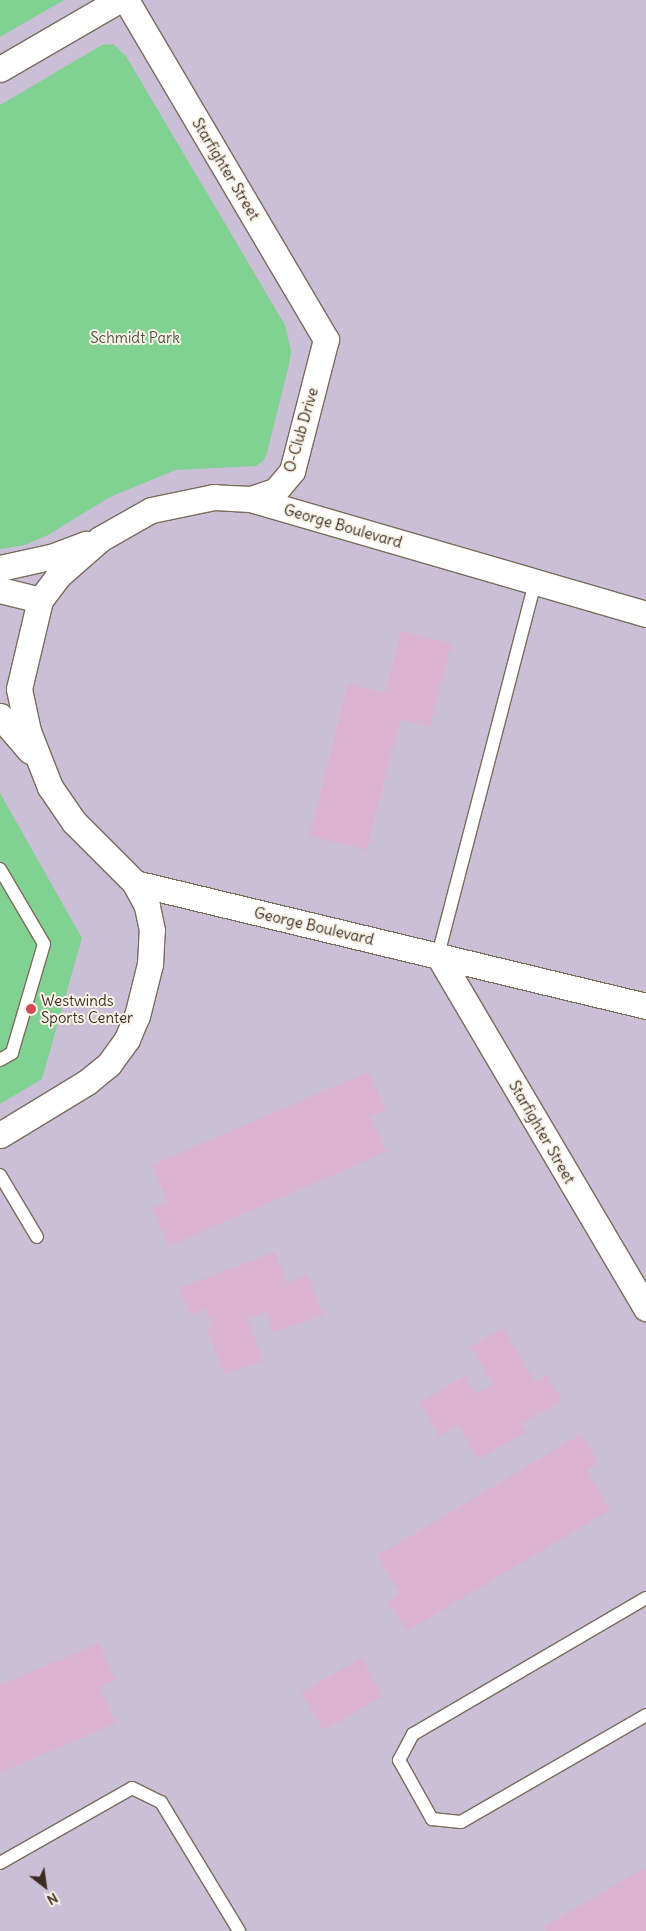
<!DOCTYPE html>
<style>
body{margin:0}
#map{position:relative;width:646px;height:1931px;overflow:hidden;background:#efe6cc;font-family:Delius,sans-serif}
div>[style]{position:absolute}
.industrial>*{inset:0;background:#cabfd6;transform-origin:0 0}
.green>*{inset:0;background:#81d292}
.building>*{inset:0;background:#dbb2cf;transform-origin:0 0}
.roads{filter:drop-shadow(1px 0 #7a6c5b) drop-shadow(-1px 0 #7a6c5b) drop-shadow(0 1px #7a6c5b) drop-shadow(0 -1px #7a6c5b)}
.service>*{height:12px;margin:-6px;padding:0 6px;transform-origin:6px;border-radius:6px;background:#fff}
.minor>*{height:25px;margin:-12.5px;padding:0 12.5px;transform-origin:12.5px;border-radius:12.5px;background:#fff}
.dots>*{width:14px;height:14px;translate:-50% -50%;box-sizing:border-box;border:2px solid #f7f3e8;border-radius:50%}
span{translate:-50% -50%;white-space:nowrap;text-align:center;line-height:1.15;-webkit-text-stroke:4px #f7f3e8;paint-order:stroke}
.street-label{font-size:15px;color:#3b2a1e}
.park-label{font-size:15px;color:#4c543b}
.poi-label{font-size:15px;color:#3b2a1e}
.left{translate:0 -50%;text-align:left}
.north{position:absolute;left:20px;top:1861px;width:50px;height:50px;-webkit-text-stroke:4px #f7f3e8;paint-order:stroke;rotate:150deg;font-size:14px;font-weight:700;line-height:20px;text-align:center;color:#3b2a1e}
.north::after{content:'';display:block;margin:auto;width:18px;height:22px;background:#3b2a1e;clip-path:polygon(50% 0,100% 100%,50% 72%,0 100%)}
</style>
<div id="map">
<div class="industrial">
<div style="left:0;top:0;width:646px;height:1931px"></div>
</div>
<div class="green">
<div style="clip-path:polygon(0 0,64px 0,0 37px)"></div>
<div style="clip-path:polygon(113px 44px,126px 56px,285px 325px,291px 351px,289px 365px,267px 453px,264px 460px,256px 466px,176px 470px,110px 497px,48px 535px,25px 545px,0 549px,0 105px,102px 45px)"></div>
<div style="clip-path:polygon(0 793px,82px 938px,42px 1079px,0 1104px)"></div>
</div>
<div class="building">
<div style="clip-path:polygon(401px 631px,451px 644px,430px 727px,400px 720px,367px 850px,309px 836px,348px 684px,385px 693px)"></div>
<div style="clip-path:polygon(369px 1072px,386px 1110px,371px 1116px,386px 1152px,169px 1246px,152px 1208px,168px 1202px,152px 1165px)"></div>
<div style="clip-path:polygon(275px 1252px,287px 1283px,308px 1275px,323px 1315px,274px 1332px,266px 1312px,247px 1319px,263px 1360px,224px 1374px,207px 1329px,213px 1327px,206px 1309px,190px 1315px,180px 1288px)"></div>
<div style="clip-path:polygon(503px 1328px,535px 1382px,547px 1375px,562px 1401px,521px 1424px,526px 1432px,478px 1459px,458px 1425px,439px 1436px,420px 1402px,465px 1376px,476px 1394px,493px 1384px,471px 1347px)"></div>
<div style="clip-path:polygon(581px 1434px,598px 1463px,587px 1470px,610px 1510px,407px 1631px,388px 1601px,400px 1594px,377px 1556px)"></div>
<div style="clip-path:polygon(99px 1643px,115px 1680px,100px 1687px,115px 1723px,0 1773px,0 1685px)"></div>
<div style="left:361px;top:1658px;width:44px;height:69px;rotate:60deg"></div>
<div style="clip-path:polygon(646px 1867px,646px 1931px,546px 1931px,544px 1927px)"></div>
</div>
<div class="roads">
<div class="service">
<div style="left:0;top:869px;width:87px;rotate:59.6deg"></div>
<div style="left:44px;top:944px;width:114px;rotate:106.4deg"></div>
<div style="left:12px;top:1053px;width:14px;rotate:150deg"></div>
<div style="left:438px;top:955px;width:384px;rotate:-75.4deg"></div>
<div style="left:0;top:1175px;width:72px;rotate:59.2deg"></div>
<div style="left:646px;top:1598px;width:270px;rotate:149.7deg"></div>
<div style="left:413px;top:1734px;width:30px;rotate:118deg"></div>
<div style="left:399px;top:1760px;width:68px;rotate:60.8deg"></div>
<div style="left:432px;top:1819px;width:29px;rotate:6deg"></div>
<div style="left:461px;top:1822px;width:214px;rotate:-30deg"></div>
<div style="left:0;top:1863px;width:152px;rotate:-29.6deg"></div>
<div style="left:132px;top:1788px;width:32px;rotate:26deg"></div>
<div style="left:161px;top:1802px;width:151px;rotate:58.8deg"></div>
</div>
<div class="minor">
<div style="left:126px;top:0;width:394px;rotate:59.5deg"></div>
<div style="left:326px;top:339px;width:136px;rotate:104.4deg"></div>
<div style="left:292px;top:471px;width:26px;rotate:130deg"></div>
<div style="left:275px;top:491px;width:26px;rotate:162deg"></div>
<div style="left:0;top:69px;width:138px;rotate:-30.1deg"></div>
<div style="left:0;top:568px;width:55px;rotate:-12.5deg"></div>
<div style="left:54px;top:556px;width:34px;rotate:-21deg"></div>
<div style="left:0;top:590px;width:41px;rotate:14deg"></div>
<div style="left:646px;top:614px;width:412px;rotate:-163.8deg"></div>
<div style="left:250px;top:499px;width:36px;rotate:-177deg"></div>
<div style="left:214px;top:497px;width:64px;rotate:168.3deg"></div>
<div style="left:151px;top:510px;width:59px;rotate:150.4deg"></div>
<div style="left:100px;top:539px;width:55px;rotate:138.7deg"></div>
<div style="left:59px;top:575px;width:31px;rotate:127deg"></div>
<div style="left:40px;top:600px;width:91px;rotate:103.3deg"></div>
<div style="left:19px;top:689px;width:43px;rotate:77.9deg"></div>
<div style="left:28px;top:731px;width:60px;rotate:68.6deg"></div>
<div style="left:50px;top:787px;width:42px;rotate:55.6deg"></div>
<div style="left:74px;top:822px;width:86px;rotate:45deg"></div>
<div style="left:135px;top:883px;width:526px;rotate:13.53deg"></div>
<div style="left:0;top:716px;width:46px;rotate:49.4deg"></div>
<div style="left:438px;top:955px;width:410px;rotate:59.5deg"></div>
<div style="left:0;top:1135px;width:102px;rotate:-31.3deg"></div>
<div style="left:87px;top:1082px;width:28px;rotate:-39deg"></div>
<div style="left:109px;top:1064px;width:31px;rotate:-54deg"></div>
<div style="left:127px;top:1039px;width:25px;rotate:-67deg"></div>
<div style="left:137px;top:1016px;width:54px;rotate:-76deg"></div>
<div style="left:150px;top:964px;width:34px;rotate:-87deg"></div>
<div style="left:152px;top:930px;width:25px;rotate:-102deg"></div>
<div style="left:147px;top:906px;width:26px;rotate:-118deg"></div>
</div>
</div>
<div class="dots">
<div style="left:31px;top:1009px;background:#d1495b"></div>
</div>
<div class="street-label">
<span style="left:226px;top:169px;rotate:59deg">Starfighter Street</span>
<span style="left:301px;top:430px;rotate:-74deg">O-Club Drive</span>
<span style="left:343px;top:526px;rotate:16deg">George Boulevard</span>
<span style="left:314px;top:926px;rotate:13deg">George Boulevard</span>
<span style="left:542px;top:1132px;rotate:60deg">Starfighter Street</span>
</div>
<div class="park-label">
<span style="left:135px;top:338px">Schmidt Park</span>
</div>
<div class="poi-label">
<span class="left" style="left:41px;top:1009px">Westwinds<br>Sports Center</span>
</div>
<div class="north">N</div>
</div>
